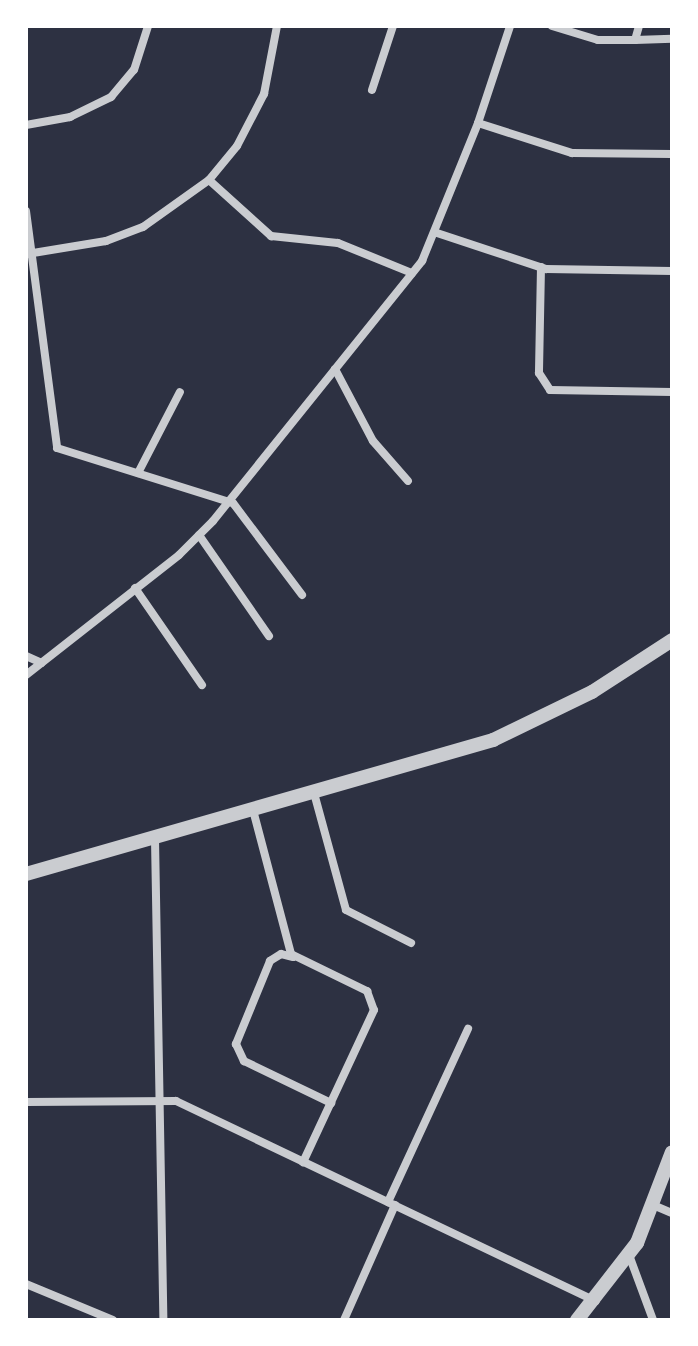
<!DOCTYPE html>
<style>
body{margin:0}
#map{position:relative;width:698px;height:1346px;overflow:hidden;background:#2d3142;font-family:"Work Sans",sans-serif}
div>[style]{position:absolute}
.minor>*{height:8px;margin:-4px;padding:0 4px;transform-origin:4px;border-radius:4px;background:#caccd0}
.tertiary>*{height:14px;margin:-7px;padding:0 7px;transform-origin:7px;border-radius:7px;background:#caccd0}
span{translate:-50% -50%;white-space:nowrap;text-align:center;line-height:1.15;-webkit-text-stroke:8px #fff;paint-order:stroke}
.frame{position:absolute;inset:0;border:28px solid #fff;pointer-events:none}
</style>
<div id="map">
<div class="minor">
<div style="left:552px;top:26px;width:48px;rotate:16.9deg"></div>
<div style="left:598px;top:40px;width:37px"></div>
<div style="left:635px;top:40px;width:15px;rotate:-74deg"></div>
<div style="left:635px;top:40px;width:37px;rotate:-2deg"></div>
<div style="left:372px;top:90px;width:67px;rotate:-71.8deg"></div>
<div style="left:478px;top:123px;width:99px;rotate:17.7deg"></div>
<div style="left:572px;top:153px;width:100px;rotate:0.6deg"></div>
<div style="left:26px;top:125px;width:45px;rotate:-10.3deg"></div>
<div style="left:70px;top:117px;width:46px;rotate:-26deg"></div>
<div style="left:111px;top:97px;width:35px;rotate:-50deg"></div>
<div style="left:134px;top:70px;width:46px;rotate:-72.3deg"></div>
<div style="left:209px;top:180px;width:84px;rotate:42.1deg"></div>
<div style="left:271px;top:236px;width:67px;rotate:6deg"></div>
<div style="left:338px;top:243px;width:80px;rotate:22.1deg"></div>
<div style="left:26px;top:211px;width:239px;rotate:82.5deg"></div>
<div style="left:57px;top:448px;width:184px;rotate:17.4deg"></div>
<div style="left:233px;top:503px;width:115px;rotate:53.1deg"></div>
<div style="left:437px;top:233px;width:115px;rotate:18.3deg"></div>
<div style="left:546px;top:269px;width:126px;rotate:0.9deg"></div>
<div style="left:27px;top:254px;width:80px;rotate:-9.3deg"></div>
<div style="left:106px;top:241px;width:40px;rotate:-21deg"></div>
<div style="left:143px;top:227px;width:81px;rotate:-35.5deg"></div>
<div style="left:209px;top:180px;width:44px;rotate:-50.5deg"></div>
<div style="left:237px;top:146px;width:59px;rotate:-62.6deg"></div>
<div style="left:264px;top:94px;width:69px;rotate:-79.2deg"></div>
<div style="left:541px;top:267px;width:106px;rotate:91.1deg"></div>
<div style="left:539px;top:373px;width:20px;rotate:57deg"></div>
<div style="left:550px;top:390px;width:122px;rotate:0.9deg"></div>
<div style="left:335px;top:369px;width:81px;rotate:62.2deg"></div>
<div style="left:373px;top:441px;width:53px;rotate:48.8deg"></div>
<div style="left:138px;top:473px;width:91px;rotate:-62.6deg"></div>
<div style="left:199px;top:535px;width:123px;rotate:55.3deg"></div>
<div style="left:135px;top:588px;width:118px;rotate:55.4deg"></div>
<div style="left:26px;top:656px;width:17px;rotate:24deg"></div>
<div style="left:26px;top:675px;width:194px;rotate:-38.1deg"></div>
<div style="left:179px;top:555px;width:48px;rotate:-45deg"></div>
<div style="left:213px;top:521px;width:334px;rotate:-51.2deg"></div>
<div style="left:422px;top:261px;width:149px;rotate:-67.9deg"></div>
<div style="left:478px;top:123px;width:102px;rotate:-71.7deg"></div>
<div style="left:314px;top:793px;width:121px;rotate:74.7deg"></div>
<div style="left:346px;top:910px;width:73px;rotate:26.9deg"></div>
<div style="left:253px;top:810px;width:149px;rotate:75.2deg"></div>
<div style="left:291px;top:954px;width:85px;rotate:26deg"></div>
<div style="left:367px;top:991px;width:20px;rotate:70deg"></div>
<div style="left:374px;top:1010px;width:168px;rotate:115deg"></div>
<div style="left:155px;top:839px;width:481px;rotate:89deg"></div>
<div style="left:293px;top:957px;width:12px;rotate:-166deg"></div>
<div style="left:281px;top:954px;width:13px;rotate:148deg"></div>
<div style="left:270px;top:961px;width:90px;rotate:112.3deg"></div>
<div style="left:236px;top:1044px;width:19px;rotate:65deg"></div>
<div style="left:244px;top:1061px;width:97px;rotate:25.8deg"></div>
<div style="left:26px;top:1102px;width:150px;rotate:-0.4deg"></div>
<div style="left:176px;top:1101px;width:465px;rotate:25.5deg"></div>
<div style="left:388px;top:1202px;width:191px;rotate:-65.2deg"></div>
<div style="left:653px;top:1205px;width:21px;rotate:23deg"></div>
<div style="left:629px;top:1255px;width:69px;rotate:69.7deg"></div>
<div style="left:26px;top:1284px;width:94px;rotate:22.5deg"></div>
<div style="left:344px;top:1320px;width:126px;rotate:-66.1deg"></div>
</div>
<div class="tertiary">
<div style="left:26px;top:874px;width:486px;rotate:-16deg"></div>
<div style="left:493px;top:740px;width:110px;rotate:-25.9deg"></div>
<div style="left:592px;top:692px;width:95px;rotate:-33deg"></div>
<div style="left:577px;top:1320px;width:98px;rotate:-52.1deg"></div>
<div style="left:637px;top:1243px;width:97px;rotate:-69deg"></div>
</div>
<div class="frame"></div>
</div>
